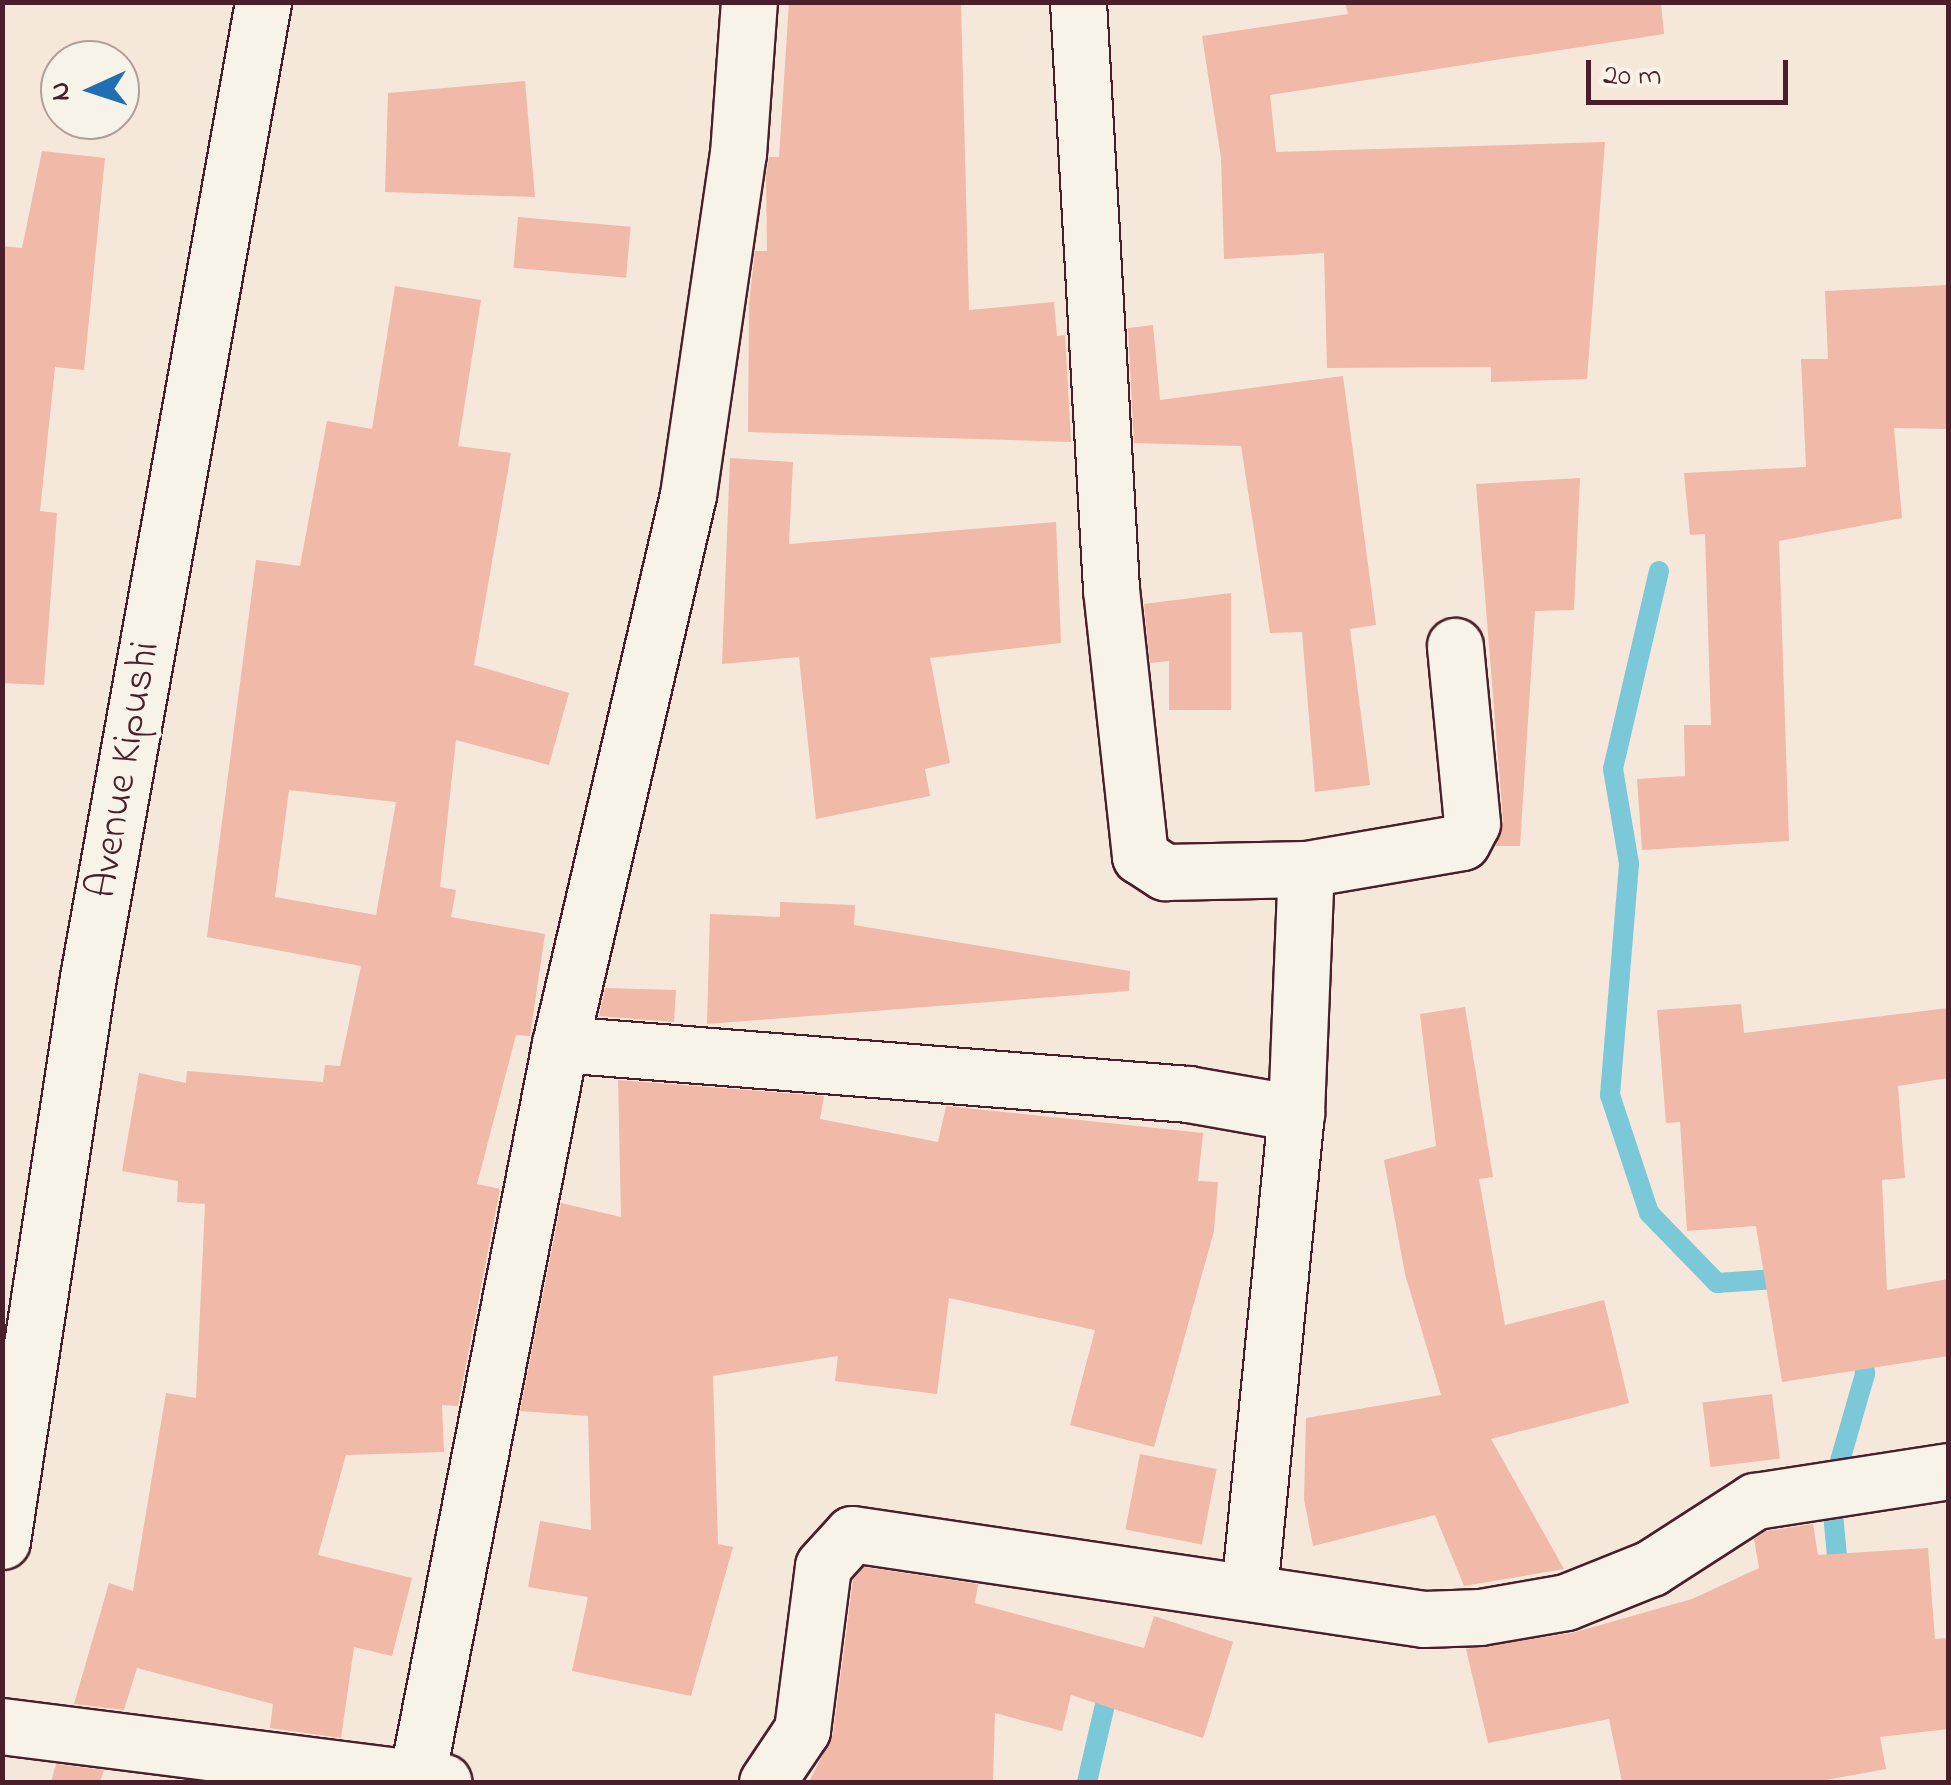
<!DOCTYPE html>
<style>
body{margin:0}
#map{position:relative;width:1951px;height:1785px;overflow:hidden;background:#f6e7db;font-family:"Indie Flower",sans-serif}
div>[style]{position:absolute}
.stream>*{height:20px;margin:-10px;padding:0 10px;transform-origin:10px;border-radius:10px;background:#7bc8d9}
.building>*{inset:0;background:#f1b9a8;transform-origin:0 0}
.roads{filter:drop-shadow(2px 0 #4a1f2b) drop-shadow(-2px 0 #4a1f2b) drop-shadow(0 2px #4a1f2b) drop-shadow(0 -2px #4a1f2b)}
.minor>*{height:55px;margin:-27.5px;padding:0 27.5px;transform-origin:27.5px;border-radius:27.5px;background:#f7f3e8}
span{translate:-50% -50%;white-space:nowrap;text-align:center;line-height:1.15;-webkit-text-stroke:10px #f7f3e8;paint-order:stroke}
.street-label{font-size:42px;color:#4a1f2b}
.frame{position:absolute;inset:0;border:5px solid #4a1f2b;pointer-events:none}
.north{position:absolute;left:40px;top:40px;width:100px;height:100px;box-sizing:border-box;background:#f7f3e8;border:2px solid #b29e9c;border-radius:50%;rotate:267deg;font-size:28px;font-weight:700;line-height:40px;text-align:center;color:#4a1f2b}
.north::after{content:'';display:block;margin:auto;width:35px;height:45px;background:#1f6fb2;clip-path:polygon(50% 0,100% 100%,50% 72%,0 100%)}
.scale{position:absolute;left:1586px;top:60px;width:202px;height:45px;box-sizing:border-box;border:5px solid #4a1f2b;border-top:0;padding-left:12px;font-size:30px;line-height:35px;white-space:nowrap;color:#4a1f2b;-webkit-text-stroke:8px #f7f3e8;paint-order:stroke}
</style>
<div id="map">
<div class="stream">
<div style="left:1659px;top:571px;width:203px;rotate:103.1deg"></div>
<div style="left:1613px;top:769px;width:96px;rotate:80.4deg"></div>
<div style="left:1629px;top:864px;width:232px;rotate:94.7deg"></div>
<div style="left:1610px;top:1095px;width:124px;rotate:71.7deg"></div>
<div style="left:1649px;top:1213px;width:98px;rotate:45.8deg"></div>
<div style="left:1717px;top:1283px;width:74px;rotate:-3.9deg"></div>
<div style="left:1839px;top:1577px;width:85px;rotate:-95.4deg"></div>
<div style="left:1831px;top:1492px;width:123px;rotate:-73.9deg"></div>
<div style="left:1865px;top:1374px;width:32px;rotate:-95deg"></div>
<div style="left:1087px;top:1782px;width:102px;rotate:-76.9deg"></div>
</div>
<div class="building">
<div style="clip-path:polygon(789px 2px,961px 2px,969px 310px,1054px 302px,1057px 336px,1065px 335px,1071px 442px,748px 432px,749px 304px,755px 251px,767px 251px,766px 176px,769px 157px,779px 157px)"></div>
<div style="clip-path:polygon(1345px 2px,1661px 2px,1664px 34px,1270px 95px,1276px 152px,1605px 142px,1587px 379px,1491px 382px,1491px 367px,1327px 368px,1324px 253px,1224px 259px,1221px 158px,1202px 36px,1348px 14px)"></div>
<div style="clip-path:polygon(525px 81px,535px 197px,385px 192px,388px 93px)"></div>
<div style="clip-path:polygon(42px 151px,105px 158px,84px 370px,55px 367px,40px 511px,57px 513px,44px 685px,2px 683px,2px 246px,22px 248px)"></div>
<div style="left:518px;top:217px;width:113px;height:51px;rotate:5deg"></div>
<div style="clip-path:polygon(1948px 285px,1948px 429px,1894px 428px,1902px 518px,1779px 541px,1789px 841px,1642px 850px,1637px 779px,1685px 776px,1684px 725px,1711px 725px,1705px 534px,1690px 535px,1684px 473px,1806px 467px,1801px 359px,1828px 359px,1825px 291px)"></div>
<div style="clip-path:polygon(evenodd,395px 286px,481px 300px,458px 446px,511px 453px,474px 665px,569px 693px,549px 765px,456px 740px,440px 887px,456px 890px,451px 917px,545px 934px,530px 1036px,516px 1035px,477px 1184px,500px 1189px,458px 1406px,442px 1405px,444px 1452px,346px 1455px,318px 1555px,412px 1578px,392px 1656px,354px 1647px,341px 1738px,270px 1728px,273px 1704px,137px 1668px,124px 1710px,74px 1704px,109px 1583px,133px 1591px,166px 1393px,196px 1398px,205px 1204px,177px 1202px,178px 1181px,122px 1171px,139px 1073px,186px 1083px,187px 1071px,323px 1082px,325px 1065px,340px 1066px,361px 966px,207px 937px,256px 560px,300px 566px,327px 421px,372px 429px,395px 286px,289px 790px,396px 802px,376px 915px,275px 897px,289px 790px)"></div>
<div style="clip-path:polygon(1153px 325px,1160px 400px,1343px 376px,1376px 625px,1350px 629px,1370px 785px,1315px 792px,1302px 632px,1270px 633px,1241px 446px,1134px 443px,1128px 328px)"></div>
<div style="clip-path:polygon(730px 458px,793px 462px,789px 544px,1056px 522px,1061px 643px,930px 658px,950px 763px,925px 769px,930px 796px,816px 819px,799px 657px,722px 664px)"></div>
<div style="clip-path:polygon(1580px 478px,1574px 610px,1535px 611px,1520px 846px,1495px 846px,1503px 820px,1476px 484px)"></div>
<div style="clip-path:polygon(1231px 593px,1231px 710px,1169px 710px,1169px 661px,1150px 663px,1144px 604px)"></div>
<div style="clip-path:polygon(780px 902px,855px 905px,854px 925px,1130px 971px,1129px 991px,707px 1024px,710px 914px,780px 917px)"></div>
<div style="clip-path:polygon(605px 988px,676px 990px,674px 1022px,599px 1016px)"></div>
<div style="clip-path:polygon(1741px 1004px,1744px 1033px,1948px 1008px,1948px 1078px,1898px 1086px,1905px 1178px,1882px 1180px,1887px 1290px,1948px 1279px,1948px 1356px,1782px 1382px,1756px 1226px,1687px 1231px,1680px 1122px,1666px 1123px,1657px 1010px)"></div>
<div style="clip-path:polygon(1465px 1007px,1493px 1177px,1479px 1179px,1505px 1325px,1604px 1300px,1629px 1403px,1491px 1439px,1564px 1569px,1464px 1586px,1435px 1515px,1313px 1546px,1304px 1499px,1306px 1418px,1441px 1395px,1405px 1274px,1384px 1160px,1436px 1146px,1420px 1014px)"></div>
<div style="clip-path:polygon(618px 1080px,824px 1096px,820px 1119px,938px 1142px,946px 1106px,1203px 1133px,1198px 1181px,1218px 1182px,1214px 1231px,1154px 1447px,1070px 1425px,1095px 1330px,949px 1298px,937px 1394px,835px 1381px,838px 1356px,713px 1376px,718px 1544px,733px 1547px,691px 1696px,572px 1671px,588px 1597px,528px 1587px,540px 1521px,591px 1530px,588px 1416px,520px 1411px,561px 1203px,621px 1217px)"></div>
<div style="left:1772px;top:1394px;width:65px;height:70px;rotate:83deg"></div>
<div style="left:1140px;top:1454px;width:78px;height:77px;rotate:11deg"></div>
<div style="clip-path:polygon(1813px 1524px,1818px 1555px,1928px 1548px,1935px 1639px,1948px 1638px,1948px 1729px,1880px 1737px,1886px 1769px,1815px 1782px,1622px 1782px,1609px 1719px,1488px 1743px,1466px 1649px,1572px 1633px,1692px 1599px,1759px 1568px,1754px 1539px,1766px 1531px)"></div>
<div style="clip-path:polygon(864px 1567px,978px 1584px,975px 1603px,1144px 1648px,1154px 1616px,1233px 1642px,1203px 1738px,1071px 1695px,1062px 1731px,995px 1713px,993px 1782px,809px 1782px,833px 1734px,853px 1580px)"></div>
<div style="clip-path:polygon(56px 1764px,104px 1770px,100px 1782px,51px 1782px)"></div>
</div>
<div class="roads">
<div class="minor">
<div style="left:1078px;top:2px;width:588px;rotate:86.78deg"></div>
<div style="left:1111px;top:589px;width:269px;rotate:83.8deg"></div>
<div style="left:1140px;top:856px;width:30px;rotate:33deg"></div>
<div style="left:1165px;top:872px;width:141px;rotate:-1.2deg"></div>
<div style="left:1306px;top:869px;width:158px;rotate:-9.8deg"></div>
<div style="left:1462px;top:842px;width:21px;rotate:-62deg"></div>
<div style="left:1472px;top:823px;width:178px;rotate:-95.5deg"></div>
<div style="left:560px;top:1044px;width:630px;rotate:4.55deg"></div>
<div style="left:1188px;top:1094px;width:110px;rotate:10deg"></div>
<div style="left:2px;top:1541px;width:571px;rotate:-81.33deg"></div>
<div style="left:88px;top:977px;width:991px;rotate:-79.82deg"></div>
<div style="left:1249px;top:1591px;width:480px;rotate:-84.4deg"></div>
<div style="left:1296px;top:1113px;width:244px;rotate:-87.7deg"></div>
<div style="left:2px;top:1726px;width:445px;rotate:7.2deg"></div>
<div style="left:416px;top:1782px;width:752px;rotate:-78.96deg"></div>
<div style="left:560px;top:1044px;width:564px;rotate:-76.88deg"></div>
<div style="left:688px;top:495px;width:345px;rotate:-81.7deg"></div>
<div style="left:738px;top:154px;width:152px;rotate:-85.9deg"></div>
<div style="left:767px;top:1782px;width:63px;rotate:-56.1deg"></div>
<div style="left:802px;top:1730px;width:165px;rotate:-82.7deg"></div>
<div style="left:823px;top:1566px;width:43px;rotate:-47.8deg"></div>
<div style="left:852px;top:1534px;width:578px;rotate:8.45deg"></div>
<div style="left:1424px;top:1619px;width:56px;rotate:-2deg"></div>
<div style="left:1480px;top:1617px;width:87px;rotate:-9.9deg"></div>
<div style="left:1566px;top:1602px;width:92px;rotate:-21.8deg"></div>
<div style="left:1651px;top:1568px;width:124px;rotate:-32.8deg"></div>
<div style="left:1755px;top:1501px;width:195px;rotate:-8.8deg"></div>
</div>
</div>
<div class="street-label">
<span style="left:125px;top:770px;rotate:-80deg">Avenue Kipushi</span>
</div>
<div class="frame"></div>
<div class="north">N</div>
<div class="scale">20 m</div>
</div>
